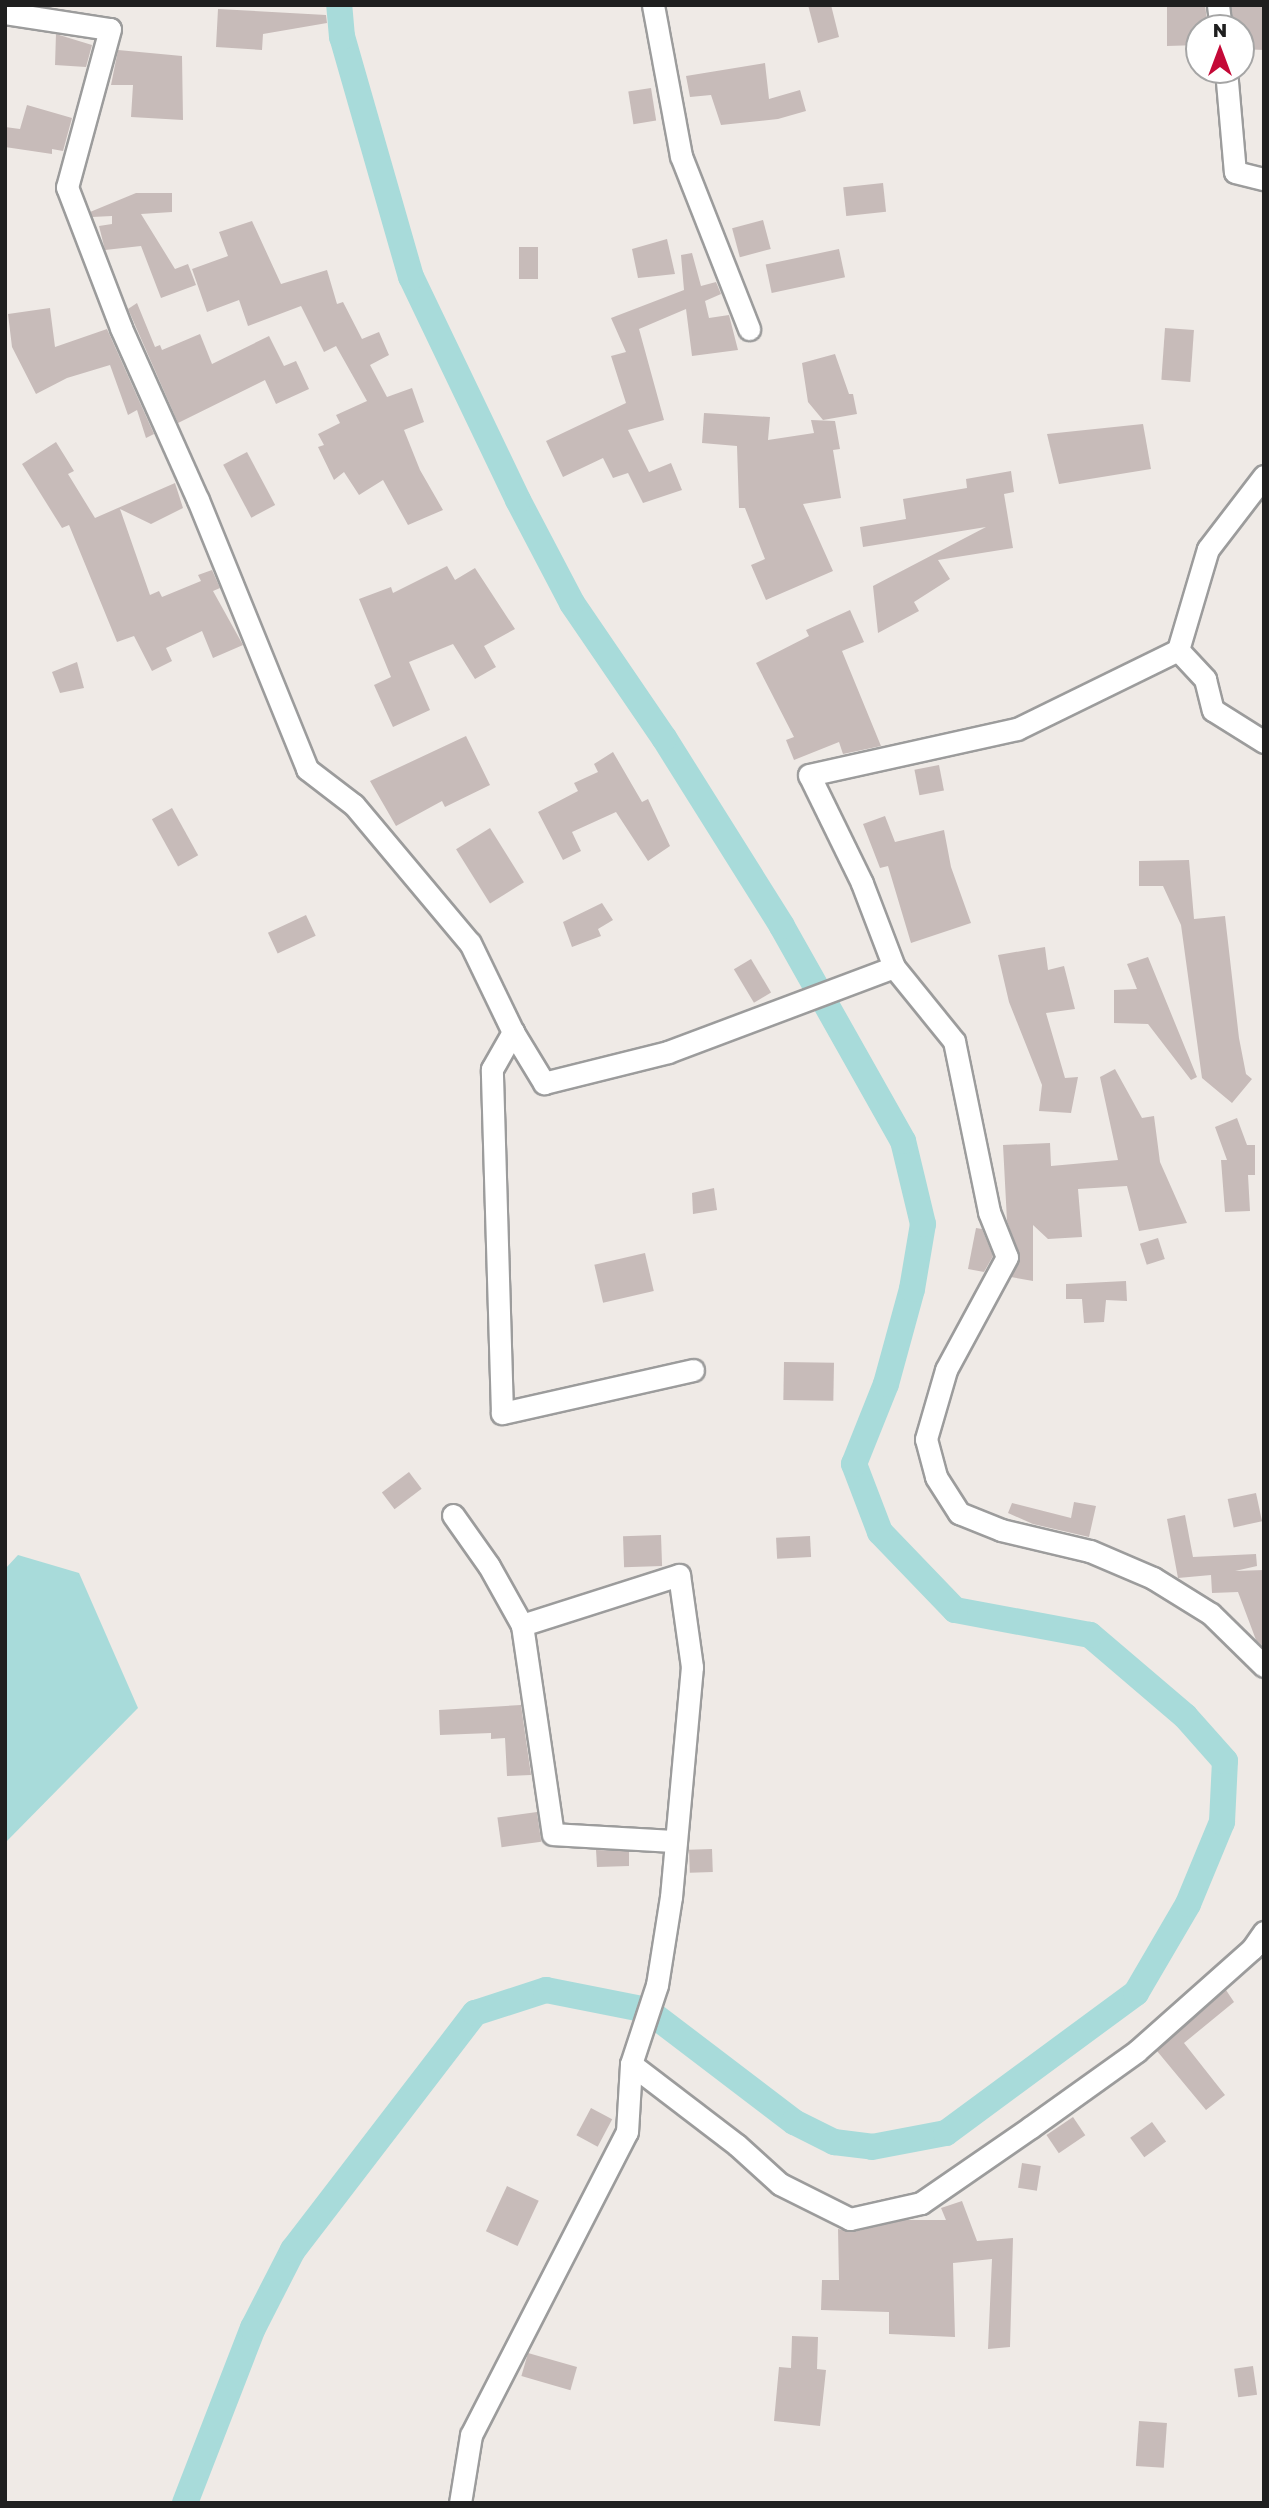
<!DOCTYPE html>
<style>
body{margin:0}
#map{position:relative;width:1269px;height:2508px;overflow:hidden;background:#efeae6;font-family:"Golos Text",sans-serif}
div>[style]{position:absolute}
.water>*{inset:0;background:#a8dbda}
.canal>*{height:26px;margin:-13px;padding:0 13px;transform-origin:13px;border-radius:13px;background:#a8dbda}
.building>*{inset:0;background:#c7bbb9;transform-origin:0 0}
.roads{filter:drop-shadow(2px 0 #9c9c9c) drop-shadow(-2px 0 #9c9c9c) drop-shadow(0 2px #9c9c9c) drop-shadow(0 -2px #9c9c9c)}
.street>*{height:21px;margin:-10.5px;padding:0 10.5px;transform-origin:10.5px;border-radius:10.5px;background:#fff}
span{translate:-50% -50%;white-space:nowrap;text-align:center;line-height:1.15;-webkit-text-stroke:5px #fff;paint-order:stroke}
.frame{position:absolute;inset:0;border:7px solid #1f1f1f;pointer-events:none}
.north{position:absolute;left:1185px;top:14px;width:70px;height:70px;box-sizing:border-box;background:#fff;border:2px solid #a5a5a5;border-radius:50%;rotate:0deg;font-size:19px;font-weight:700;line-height:28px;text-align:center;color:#1f1f1f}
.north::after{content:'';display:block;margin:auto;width:24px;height:32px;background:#c40937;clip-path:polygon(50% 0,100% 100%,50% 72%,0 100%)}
</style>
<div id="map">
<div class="water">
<div style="clip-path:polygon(18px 1555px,79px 1573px,138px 1708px,5px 1843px,5px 1569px)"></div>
</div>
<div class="canal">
<div style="left:185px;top:2503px;width:188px;rotate:-68.8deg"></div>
<div style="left:253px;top:2328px;width:88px;rotate:-62.9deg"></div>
<div style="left:293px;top:2250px;width:299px;rotate:-52.5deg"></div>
<div style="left:475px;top:2013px;width:75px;rotate:-17.9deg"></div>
<div style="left:546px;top:1990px;width:103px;rotate:11.2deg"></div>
<div style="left:647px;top:2010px;width:185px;rotate:37.3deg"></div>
<div style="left:794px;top:2122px;width:45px;rotate:26.6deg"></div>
<div style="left:834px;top:2142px;width:38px;rotate:7deg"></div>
<div style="left:872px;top:2147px;width:75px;rotate:-10.7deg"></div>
<div style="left:946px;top:2133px;width:236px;rotate:-36.4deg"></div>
<div style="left:1136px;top:1993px;width:103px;rotate:-59.7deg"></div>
<div style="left:1188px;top:1904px;width:89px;rotate:-67.5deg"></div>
<div style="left:1222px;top:1822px;width:61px;rotate:-87.2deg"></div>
<div style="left:1225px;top:1761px;width:60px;rotate:-131.6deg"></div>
<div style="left:1185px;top:1716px;width:125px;rotate:-139.5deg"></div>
<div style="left:1090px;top:1635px;width:137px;rotate:-169.5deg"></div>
<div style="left:955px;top:1610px;width:108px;rotate:-133.9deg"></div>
<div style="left:880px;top:1532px;width:73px;rotate:-110.9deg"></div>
<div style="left:854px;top:1464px;width:86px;rotate:-68.2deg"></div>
<div style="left:886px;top:1384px;width:98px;rotate:-74.7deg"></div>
<div style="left:912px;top:1289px;width:66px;rotate:-80.4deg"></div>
<div style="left:923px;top:1224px;width:85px;rotate:-103.5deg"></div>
<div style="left:903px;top:1141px;width:247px;rotate:-119.4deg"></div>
<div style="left:782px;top:926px;width:222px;rotate:-122.1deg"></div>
<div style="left:664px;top:738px;width:163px;rotate:-124.3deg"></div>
<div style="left:572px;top:603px;width:116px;rotate:-117.7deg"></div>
<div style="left:518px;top:500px;width:247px;rotate:-115.6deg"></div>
<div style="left:411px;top:277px;width:250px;rotate:-106deg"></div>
<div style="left:342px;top:37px;width:32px;rotate:-95deg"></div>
</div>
<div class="building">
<div style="clip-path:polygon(808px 5px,831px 5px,839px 37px,818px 43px)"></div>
<div style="clip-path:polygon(1167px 5px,1205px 5px,1208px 28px,1199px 28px,1199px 45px,1167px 46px)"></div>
<div style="clip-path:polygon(1231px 5px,1264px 5px,1264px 50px,1241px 49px,1241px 28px,1234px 28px)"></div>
<div style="clip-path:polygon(218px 9px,326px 15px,327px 23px,263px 34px,262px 50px,216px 47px)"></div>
<div style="clip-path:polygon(56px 34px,92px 45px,86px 67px,55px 65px)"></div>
<div style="clip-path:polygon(118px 50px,182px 56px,183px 120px,131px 117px,133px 85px,111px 85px)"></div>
<div style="clip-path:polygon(765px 63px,769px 99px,800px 90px,806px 111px,778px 119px,721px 125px,711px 95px,690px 97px,686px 76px)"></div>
<div style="left:651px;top:88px;width:33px;height:23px;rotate:81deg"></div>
<div style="clip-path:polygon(27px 105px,72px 118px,63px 151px,52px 149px,52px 154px,5px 147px,5px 127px,20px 129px)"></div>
<div style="left:883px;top:183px;width:29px;height:40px;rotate:84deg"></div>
<div style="clip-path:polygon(136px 193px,172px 193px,172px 212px,141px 214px,175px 269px,188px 264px,196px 285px,161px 298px,141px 246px,105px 250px,99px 226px,112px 224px,112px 216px,92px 217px,90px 212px)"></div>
<div style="left:763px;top:220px;width:30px;height:32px;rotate:75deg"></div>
<div style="clip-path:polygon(252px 221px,281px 284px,327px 270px,337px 304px,343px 302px,362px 339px,379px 332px,389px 355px,370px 365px,387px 397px,412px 388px,424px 422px,404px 430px,420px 470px,443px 510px,408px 525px,383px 480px,359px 495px,344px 472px,334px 480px,318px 447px,324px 445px,318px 434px,340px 423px,336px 415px,367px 401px,336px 346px,324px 352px,301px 306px,248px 326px,239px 300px,207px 312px,192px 269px,228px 256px,219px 232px)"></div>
<div style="clip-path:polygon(667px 239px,675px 274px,638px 278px,632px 249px)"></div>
<div style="left:519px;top:247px;width:19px;height:32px"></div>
<div style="left:839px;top:249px;width:29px;height:75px;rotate:78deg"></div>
<div style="clip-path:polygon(692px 253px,701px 286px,716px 282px,721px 294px,705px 301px,709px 318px,729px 315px,738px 350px,692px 356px,686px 309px,639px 329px,664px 420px,628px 430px,649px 472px,671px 463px,682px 490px,643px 503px,628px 473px,613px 478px,603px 458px,563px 477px,546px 441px,626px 403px,611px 356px,626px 352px,611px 318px,684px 290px,681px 255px)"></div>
<div style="clip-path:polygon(137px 303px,155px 347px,160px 345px,162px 350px,200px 334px,212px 364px,269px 336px,284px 366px,296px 361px,309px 389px,276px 404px,265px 380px,178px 423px,128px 309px)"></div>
<div style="clip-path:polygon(50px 308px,55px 347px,107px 329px,154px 434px,146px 438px,137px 410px,128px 415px,110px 365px,67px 378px,36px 394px,12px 347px,8px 314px)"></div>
<div style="left:1165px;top:328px;width:29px;height:52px;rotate:4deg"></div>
<div style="clip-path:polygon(835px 354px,849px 394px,853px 394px,857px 414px,823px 420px,808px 402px,802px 363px)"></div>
<div style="clip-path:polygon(704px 413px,770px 417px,768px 440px,814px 433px,811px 420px,835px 421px,840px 449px,833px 450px,841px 498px,803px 504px,833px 571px,766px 600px,751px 565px,765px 559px,745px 508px,739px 508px,737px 446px,702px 443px)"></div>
<div style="clip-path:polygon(1143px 424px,1151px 469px,1059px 484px,1047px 434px)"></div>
<div style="clip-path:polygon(56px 442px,74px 471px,68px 474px,95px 518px,175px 483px,183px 508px,151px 524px,120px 509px,150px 595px,159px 591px,162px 597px,201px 581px,198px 575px,212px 570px,220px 588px,213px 591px,243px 645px,213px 658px,202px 631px,166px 648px,172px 661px,152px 671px,134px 636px,117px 642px,69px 525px,62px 528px,22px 464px)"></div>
<div style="left:247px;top:452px;width:60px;height:27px;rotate:62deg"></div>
<div style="clip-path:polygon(1011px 471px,1014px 492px,1004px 494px,1013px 548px,938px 560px,950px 579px,914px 602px,919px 611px,878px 633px,873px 586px,986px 527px,863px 547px,860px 527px,906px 519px,903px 499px,967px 488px,966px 479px)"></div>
<div style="clip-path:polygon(447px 566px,455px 580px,475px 568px,515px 629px,484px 646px,496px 667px,475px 679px,453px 644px,409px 662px,430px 710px,393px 727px,374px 685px,391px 677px,359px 599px,391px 587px,393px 593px)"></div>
<div style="clip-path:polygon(850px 610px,864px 642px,842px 651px,881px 746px,843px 754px,839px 742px,794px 760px,786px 740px,794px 737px,756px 663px,809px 636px,806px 630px)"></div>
<div style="clip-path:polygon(77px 662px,84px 688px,60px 693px,52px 672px)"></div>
<div style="clip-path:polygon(466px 736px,490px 785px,445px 807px,442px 801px,396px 826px,370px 781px)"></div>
<div style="clip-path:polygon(613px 752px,642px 802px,648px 799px,670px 846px,648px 861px,616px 812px,572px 832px,581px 851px,563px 860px,538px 812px,578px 791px,574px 783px,598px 772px,594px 764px)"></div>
<div style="left:939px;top:765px;width:26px;height:25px;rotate:79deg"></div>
<div style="left:172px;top:808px;width:54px;height:23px;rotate:61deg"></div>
<div style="clip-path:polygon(885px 816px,895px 842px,944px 830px,951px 867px,971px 923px,911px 943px,888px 866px,880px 868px,863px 824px)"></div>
<div style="left:490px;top:828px;width:64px;height:40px;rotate:58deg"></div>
<div style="clip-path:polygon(1189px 860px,1194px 919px,1225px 916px,1239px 1038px,1246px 1074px,1252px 1079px,1232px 1103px,1202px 1078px,1181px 925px,1163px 886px,1139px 886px,1139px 861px)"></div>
<div style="clip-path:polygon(602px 903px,613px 920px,598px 929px,601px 936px,572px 947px,563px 922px)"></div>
<div style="left:306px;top:915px;width:23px;height:42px;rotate:65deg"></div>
<div style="clip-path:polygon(1045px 947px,1048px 970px,1064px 966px,1075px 1009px,1046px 1013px,1065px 1078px,1078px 1077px,1071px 1113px,1039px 1111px,1042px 1085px,1009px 1002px,998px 955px)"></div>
<div style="clip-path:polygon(1148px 957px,1197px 1077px,1191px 1080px,1148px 1024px,1114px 1023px,1114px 990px,1137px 989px,1127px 964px)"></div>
<div style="left:751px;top:959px;width:39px;height:20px;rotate:59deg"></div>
<div style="clip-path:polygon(1115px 1069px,1142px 1118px,1154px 1116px,1160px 1162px,1187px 1223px,1139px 1231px,1127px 1186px,1078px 1189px,1082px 1237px,1048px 1239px,1033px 1225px,1033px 1281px,1011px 1277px,1020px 1257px,1007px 1221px,1003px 1145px,1050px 1143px,1051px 1166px,1118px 1160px,1100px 1077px)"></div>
<div style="clip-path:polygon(1237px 1118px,1247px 1145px,1255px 1145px,1255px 1175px,1248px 1175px,1250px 1211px,1225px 1212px,1221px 1160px,1227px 1160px,1215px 1127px)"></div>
<div style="clip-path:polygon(714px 1188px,717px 1210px,693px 1214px,692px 1193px)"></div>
<div style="clip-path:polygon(976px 1228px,982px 1229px,993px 1256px,984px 1272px,968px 1269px)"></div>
<div style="left:1158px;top:1238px;width:22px;height:19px;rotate:72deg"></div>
<div style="left:645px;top:1253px;width:39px;height:52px;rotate:77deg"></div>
<div style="clip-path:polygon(1126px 1281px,1127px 1301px,1106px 1300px,1104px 1322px,1084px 1323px,1082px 1299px,1066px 1299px,1066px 1284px)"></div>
<div style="left:784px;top:1362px;width:50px;height:38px;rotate:1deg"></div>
<div style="left:409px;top:1472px;width:21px;height:34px;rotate:53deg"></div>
<div style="left:1256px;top:1493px;width:29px;height:29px;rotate:78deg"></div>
<div style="clip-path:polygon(1074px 1502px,1096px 1506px,1089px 1537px,1033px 1524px,1008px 1513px,1012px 1503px,1071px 1518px)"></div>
<div style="clip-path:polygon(1185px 1515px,1193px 1557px,1256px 1554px,1257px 1566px,1235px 1571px,1264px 1570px,1264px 1647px,1256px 1640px,1238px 1592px,1212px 1593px,1211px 1575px,1178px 1578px,1167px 1519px)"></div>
<div style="left:661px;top:1535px;width:31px;height:38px;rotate:88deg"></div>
<div style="left:810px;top:1536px;width:21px;height:34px;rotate:87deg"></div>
<div style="clip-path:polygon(521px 1705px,531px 1775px,507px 1776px,505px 1738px,491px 1739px,491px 1733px,440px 1735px,439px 1710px)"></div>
<div style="left:537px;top:1812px;width:30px;height:40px;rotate:82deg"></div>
<div style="left:712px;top:1849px;width:23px;height:23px;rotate:88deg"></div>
<div style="clip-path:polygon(596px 1850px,629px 1851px,629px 1866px,597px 1867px)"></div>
<div style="clip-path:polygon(1226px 1990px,1234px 2002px,1184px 2043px,1225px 2095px,1206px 2110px,1157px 2051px)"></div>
<div style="left:591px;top:2108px;width:24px;height:31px;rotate:28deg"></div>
<div style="left:1073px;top:2117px;width:22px;height:32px;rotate:56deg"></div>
<div style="left:1152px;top:2122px;width:24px;height:27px;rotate:54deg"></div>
<div style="left:1022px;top:2163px;width:19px;height:25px;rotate:9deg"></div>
<div style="left:507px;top:2186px;width:35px;height:50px;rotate:25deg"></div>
<div style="clip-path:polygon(962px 2201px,977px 2241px,1013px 2238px,1010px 2347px,988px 2349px,992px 2259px,953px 2263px,955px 2337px,889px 2334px,889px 2312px,821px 2310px,822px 2280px,839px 2280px,838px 2229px,853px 2232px,905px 2220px,946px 2220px,941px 2208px)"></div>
<div style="clip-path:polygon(792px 2336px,818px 2337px,817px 2369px,826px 2370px,820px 2426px,774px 2421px,779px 2367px,791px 2368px)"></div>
<div style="left:528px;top:2353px;width:51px;height:24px;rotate:16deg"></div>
<div style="left:1253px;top:2366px;width:29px;height:19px;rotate:82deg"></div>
<div style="left:1139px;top:2421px;width:28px;height:45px;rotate:4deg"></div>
</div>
<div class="roads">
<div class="street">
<div style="left:653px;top:5px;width:154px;rotate:79.5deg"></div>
<div style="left:681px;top:156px;width:186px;rotate:68.5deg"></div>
<div style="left:1218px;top:5px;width:23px;rotate:83deg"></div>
<div style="left:5px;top:13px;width:106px;rotate:8.7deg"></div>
<div style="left:110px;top:29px;width:164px;rotate:105.2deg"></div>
<div style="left:67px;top:187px;width:151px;rotate:69deg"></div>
<div style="left:121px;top:328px;width:188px;rotate:65.9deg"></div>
<div style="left:198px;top:500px;width:290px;rotate:67.9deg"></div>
<div style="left:307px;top:769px;width:59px;rotate:37.5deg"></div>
<div style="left:354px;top:805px;width:180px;rotate:50deg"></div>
<div style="left:470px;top:943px;width:99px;rotate:64.2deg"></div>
<div style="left:1226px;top:70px;width:102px;rotate:85deg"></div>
<div style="left:1235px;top:172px;width:30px;rotate:14deg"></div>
<div style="left:1178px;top:650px;width:40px;rotate:47deg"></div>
<div style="left:1205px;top:679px;width:32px;rotate:76deg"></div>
<div style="left:1213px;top:710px;width:60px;rotate:32.1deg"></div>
<div style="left:894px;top:967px;width:95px;rotate:51deg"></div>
<div style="left:954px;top:1041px;width:175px;rotate:78.4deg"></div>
<div style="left:989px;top:1212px;width:48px;rotate:68.2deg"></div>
<div style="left:1007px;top:1257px;width:128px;rotate:118.4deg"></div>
<div style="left:946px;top:1370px;width:72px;rotate:106.2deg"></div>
<div style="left:926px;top:1439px;width:39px;rotate:75deg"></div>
<div style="left:936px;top:1477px;width:43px;rotate:57.4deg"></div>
<div style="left:959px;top:1513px;width:45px;rotate:22deg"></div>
<div style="left:1001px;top:1530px;width:91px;rotate:13.3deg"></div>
<div style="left:1090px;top:1551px;width:69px;rotate:23.2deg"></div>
<div style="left:1153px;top:1578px;width:68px;rotate:31.8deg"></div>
<div style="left:1211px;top:1614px;width:74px;rotate:44.5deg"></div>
<div style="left:693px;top:1370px;width:196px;rotate:167.3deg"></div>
<div style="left:502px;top:1413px;width:344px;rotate:-91.7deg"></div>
<div style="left:492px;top:1069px;width:43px;rotate:-60.4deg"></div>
<div style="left:513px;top:1032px;width:60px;rotate:58.7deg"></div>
<div style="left:544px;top:1083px;width:128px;rotate:-14deg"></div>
<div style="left:668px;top:1052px;width:241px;rotate:-20.6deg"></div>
<div style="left:894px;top:967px;width:90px;rotate:-110.9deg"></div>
<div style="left:862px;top:883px;width:120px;rotate:-116.1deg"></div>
<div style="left:809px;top:775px;width:213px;rotate:-12.5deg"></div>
<div style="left:1017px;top:729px;width:179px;rotate:-26.1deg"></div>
<div style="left:1178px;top:650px;width:105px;rotate:-73.5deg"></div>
<div style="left:1208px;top:549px;width:92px;rotate:-52.5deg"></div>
<div style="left:453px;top:1515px;width:62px;rotate:54.8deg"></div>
<div style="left:489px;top:1566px;width:68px;rotate:60.8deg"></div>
<div style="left:522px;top:1625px;width:211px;rotate:81.6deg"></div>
<div style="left:553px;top:1834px;width:123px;rotate:3.3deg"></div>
<div style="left:631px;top:2064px;width:133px;rotate:37.4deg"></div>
<div style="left:737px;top:2145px;width:58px;rotate:42.2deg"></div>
<div style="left:780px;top:2184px;width:78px;rotate:26.6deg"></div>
<div style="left:850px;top:2219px;width:73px;rotate:-12.7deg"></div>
<div style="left:921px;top:2203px;width:134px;rotate:-34.6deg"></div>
<div style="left:1031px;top:2127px;width:130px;rotate:-35.6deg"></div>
<div style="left:1137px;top:2051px;width:154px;rotate:-41.6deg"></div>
<div style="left:1252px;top:1949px;width:21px;rotate:-55deg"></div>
<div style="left:460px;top:2503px;width:69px;rotate:-80.8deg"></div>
<div style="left:471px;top:2435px;width:341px;rotate:-62.8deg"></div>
<div style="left:627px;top:2132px;width:68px;rotate:-86.6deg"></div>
<div style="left:631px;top:2064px;width:83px;rotate:-71.8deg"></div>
<div style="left:657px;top:1985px;width:89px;rotate:-81deg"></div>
<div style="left:671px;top:1897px;width:231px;rotate:-84.8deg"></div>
<div style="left:692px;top:1667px;width:93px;rotate:-98deg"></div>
<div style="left:679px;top:1575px;width:165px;rotate:162.3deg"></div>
</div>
</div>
<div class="frame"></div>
<div class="north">N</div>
</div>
